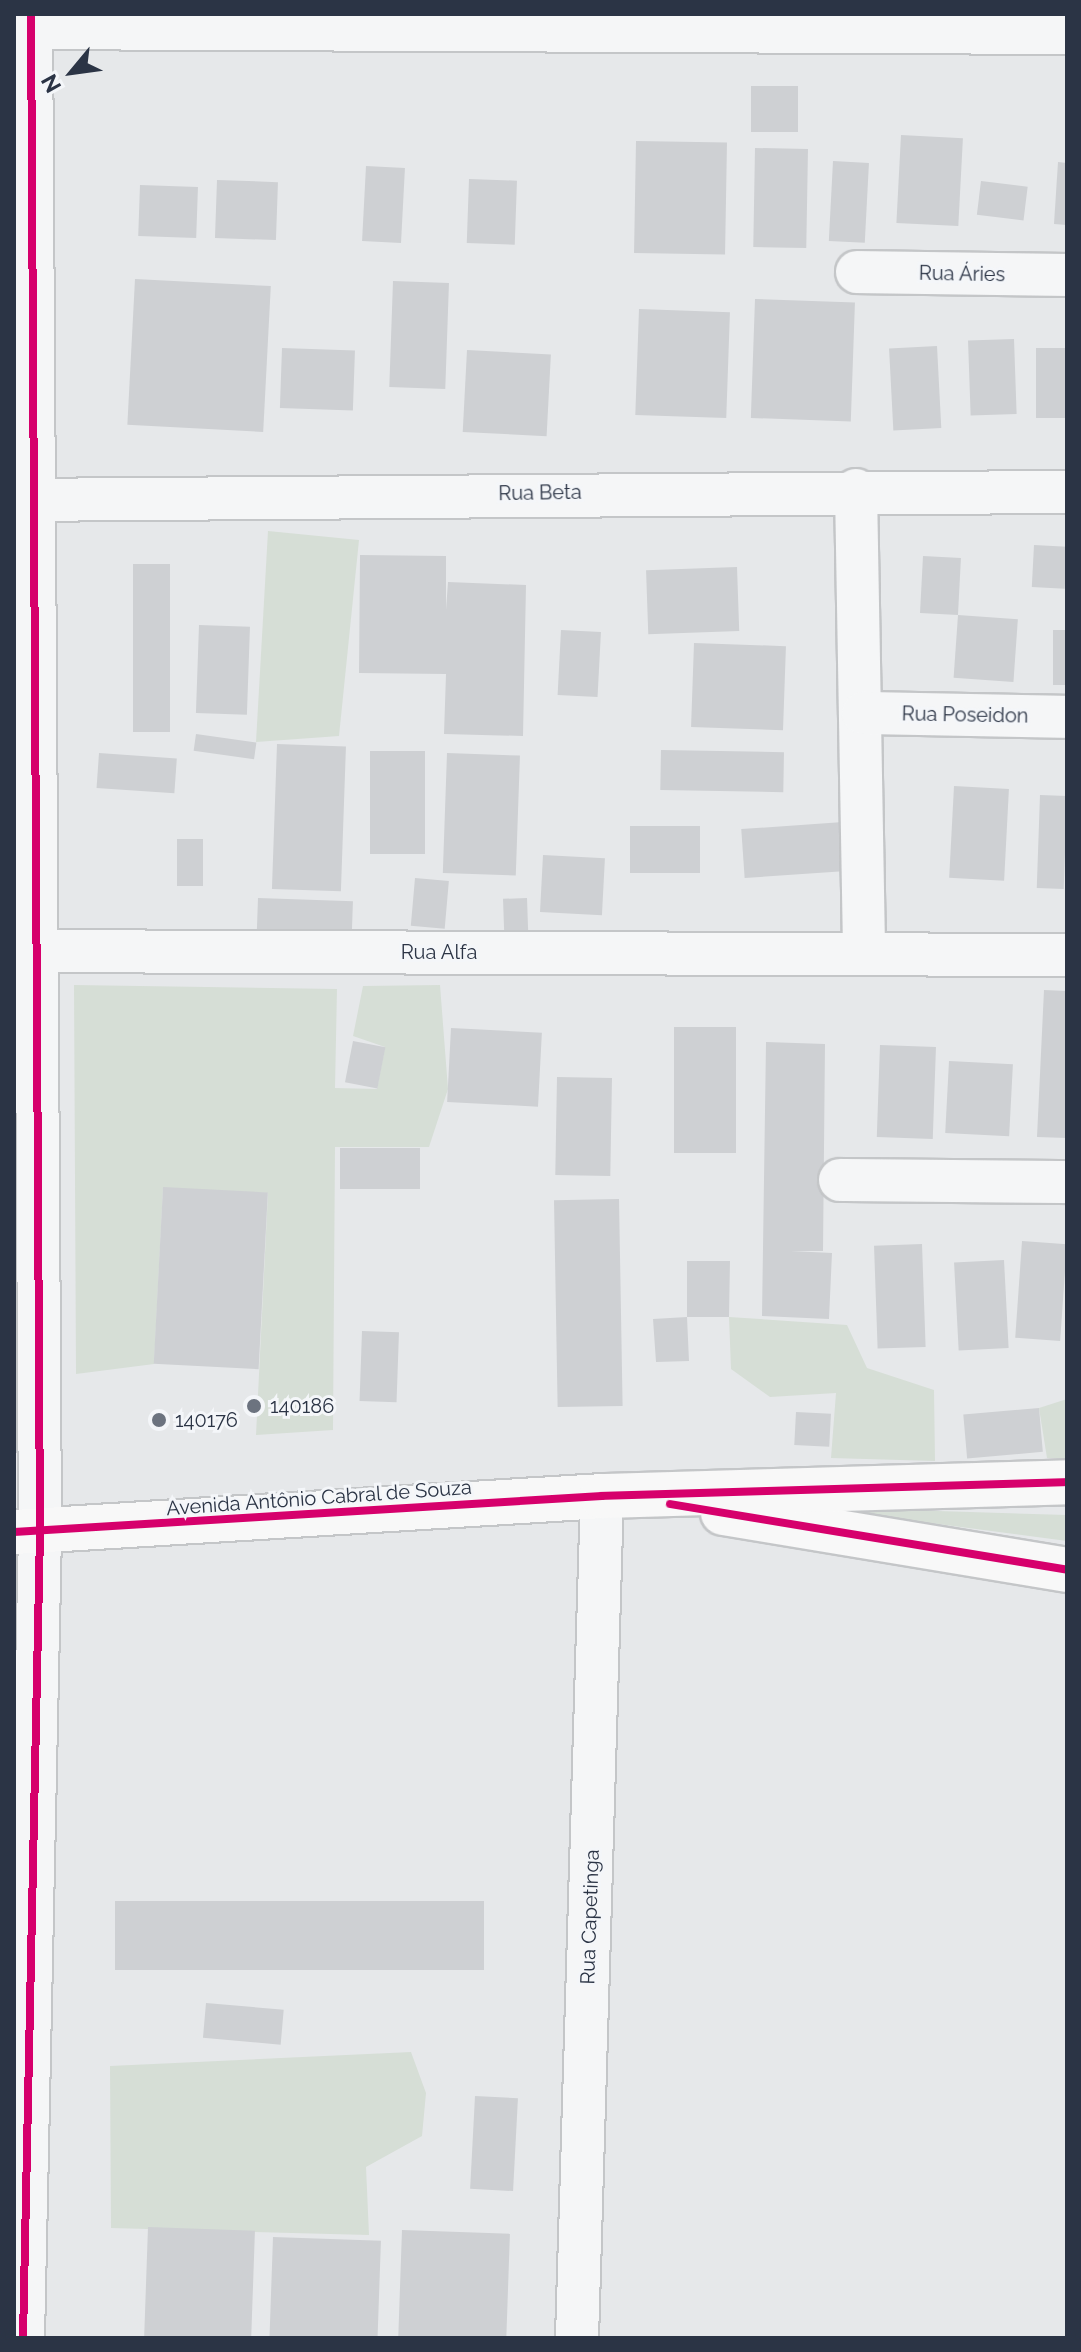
<!DOCTYPE html>
<meta charset="utf-8">
<style>
body{margin:0}
#map{position:relative;width:1081px;height:2352px;overflow:hidden;background:#e6e8ea;font-family:Raleway,sans-serif}
div>[style]{position:absolute}
.green>*{inset:0;background:#d6ded6}
.building>*{inset:0;background:#ced0d3;transform-origin:0 0}
.roads{filter:drop-shadow(2px 0 #c4c6c8) drop-shadow(-2px 0 #c4c6c8) drop-shadow(0 2px #c4c6c8) drop-shadow(0 -2px #c4c6c8)}
.street>*{height:42px;margin:-21px;padding:0 21px;transform-origin:21px;border-radius:21px;background:#f5f6f7}
.primary>*{height:44px;margin:-22px;padding:0 22px;transform-origin:22px;border-radius:22px;background:#f8f8f8}
.cycleway>*{height:8px;margin:-4px;padding:0 4px;transform-origin:4px;border-radius:4px;background:#d6006c}
.dots>*{width:22px;height:22px;translate:-50% -50%;box-sizing:border-box;border:4px solid #f4f6f9;border-radius:50%}
span{translate:-50% -50%;white-space:nowrap;text-align:center;line-height:1.15;-webkit-text-stroke:6px #f4f6f9;paint-order:stroke}
.street-label{font-size:20px;color:#2b3445}
.poi-label{font-size:20px;color:#2b3445}
.left{translate:0 -50%;text-align:left}
.frame{position:absolute;inset:0;border:16px solid #2b3445;pointer-events:none}
.north{position:absolute;left:32px;top:32px;width:80px;height:80px;-webkit-text-stroke:6px #f4f6f9;paint-order:stroke;rotate:241deg;font-size:22px;font-weight:700;line-height:32px;text-align:center;color:#2b3445}
.north::after{content:'';display:block;margin:auto;width:28px;height:36px;background:#2b3445;clip-path:polygon(50% 0,100% 100%,50% 72%,0 100%)}
</style>
<div id="map">
<div class="green">
<div style="clip-path:polygon(268px 531px,359px 540px,339px 736px,256px 742px)"></div>
<div style="clip-path:polygon(74px 985px,337px 989px,335px 1088px,377px 1089px,385px 1047px,353px 1036px,363px 986px,440px 985px,448px 1089px,429px 1147px,335px 1147px,333px 1430px,256px 1435px,268px 1193px,163px 1188px,154px 1364px,76px 1374px)"></div>
<div style="clip-path:polygon(729px 1317px,847px 1325px,867px 1368px,934px 1390px,935px 1461px,831px 1458px,836px 1393px,770px 1397px,731px 1369px)"></div>
<div style="clip-path:polygon(1067px 1399px,1067px 1458px,1047px 1458px,1039px 1408px)"></div>
<div style="clip-path:polygon(809px 1507px,1067px 1515px,1067px 1541px)"></div>
<div style="clip-path:polygon(411px 2052px,426px 2093px,422px 2136px,366px 2167px,369px 2235px,111px 2228px,110px 2066px)"></div>
</div>
<div class="building">
<div style="left:751px;top:86px;width:47px;height:46px"></div>
<div style="left:901px;top:135px;width:62px;height:88px;rotate:3deg"></div>
<div style="left:636px;top:141px;width:91px;height:112px;rotate:1deg"></div>
<div style="left:755px;top:148px;width:53px;height:99px;rotate:1deg"></div>
<div style="left:833px;top:161px;width:36px;height:80px;rotate:3deg"></div>
<div style="clip-path:polygon(1058px 162px,1067px 163px,1067px 225px,1054px 224px)"></div>
<div style="left:366px;top:166px;width:39px;height:75px;rotate:3deg"></div>
<div style="left:469px;top:179px;width:48px;height:64px;rotate:2deg"></div>
<div style="left:217px;top:180px;width:61px;height:58px;rotate:2deg"></div>
<div style="left:981px;top:181px;width:47px;height:34px;rotate:7deg"></div>
<div style="left:140px;top:185px;width:58px;height:51px;rotate:2deg"></div>
<div style="left:135px;top:279px;width:136px;height:146px;rotate:3deg"></div>
<div style="left:393px;top:281px;width:56px;height:106px;rotate:2deg"></div>
<div style="left:755px;top:299px;width:100px;height:119px;rotate:2deg"></div>
<div style="left:639px;top:309px;width:91px;height:106px;rotate:2deg"></div>
<div style="left:1014px;top:339px;width:75px;height:46px;rotate:88deg"></div>
<div style="left:937px;top:346px;width:82px;height:48px;rotate:87deg"></div>
<div style="left:282px;top:348px;width:73px;height:60px;rotate:2deg"></div>
<div style="left:1036px;top:348px;width:31px;height:70px"></div>
<div style="left:467px;top:350px;width:84px;height:82px;rotate:3deg"></div>
<div style="left:1034px;top:545px;width:33px;height:42px;rotate:3deg"></div>
<div style="clip-path:polygon(360px 555px,446px 556px,446px 610px,448px 582px,526px 585px,523px 736px,444px 734px,446px 674px,359px 673px)"></div>
<div style="left:923px;top:556px;width:38px;height:57px;rotate:3deg"></div>
<div style="left:133px;top:564px;width:37px;height:168px"></div>
<div style="left:737px;top:567px;width:64px;height:91px;rotate:88deg"></div>
<div style="left:958px;top:615px;width:60px;height:63px;rotate:4deg"></div>
<div style="left:199px;top:625px;width:51px;height:88px;rotate:2deg"></div>
<div style="left:561px;top:630px;width:40px;height:65px;rotate:3deg"></div>
<div style="left:1053px;top:630px;width:14px;height:55px"></div>
<div style="left:694px;top:643px;width:92px;height:84px;rotate:2deg"></div>
<div style="left:196px;top:734px;width:61px;height:17px;rotate:8deg"></div>
<div style="left:277px;top:744px;width:69px;height:145px;rotate:2deg"></div>
<div style="left:661px;top:750px;width:123px;height:40px;rotate:1deg"></div>
<div style="left:370px;top:751px;width:55px;height:103px"></div>
<div style="left:99px;top:753px;width:78px;height:35px;rotate:4deg"></div>
<div style="left:447px;top:753px;width:73px;height:120px;rotate:2deg"></div>
<div style="left:954px;top:786px;width:55px;height:92px;rotate:3deg"></div>
<div style="left:1040px;top:795px;width:27px;height:93px;rotate:2deg"></div>
<div style="left:843px;top:822px;width:49px;height:102px;rotate:86deg"></div>
<div style="left:630px;top:826px;width:70px;height:47px"></div>
<div style="left:177px;top:839px;width:26px;height:47px"></div>
<div style="left:543px;top:855px;width:62px;height:57px;rotate:3deg"></div>
<div style="left:415px;top:878px;width:34px;height:48px;rotate:5deg"></div>
<div style="left:258px;top:898px;width:95px;height:38px;rotate:2deg"></div>
<div style="left:527px;top:898px;width:34px;height:24px;rotate:88deg"></div>
<div style="clip-path:polygon(1044px 990px,1067px 991px,1067px 1138px,1037px 1137px)"></div>
<div style="left:674px;top:1027px;width:62px;height:126px"></div>
<div style="left:451px;top:1028px;width:91px;height:74px;rotate:3deg"></div>
<div style="left:353px;top:1041px;width:33px;height:42px;rotate:11deg"></div>
<div style="clip-path:polygon(766px 1042px,825px 1044px,823px 1251px,791px 1251px,832px 1253px,829px 1319px,762px 1316px)"></div>
<div style="left:880px;top:1045px;width:56px;height:92px;rotate:2deg"></div>
<div style="left:949px;top:1061px;width:64px;height:72px;rotate:3deg"></div>
<div style="left:557px;top:1077px;width:55px;height:98px;rotate:1deg"></div>
<div style="left:340px;top:1148px;width:80px;height:41px"></div>
<div style="left:163px;top:1187px;width:105px;height:177px;rotate:3deg"></div>
<div style="left:619px;top:1199px;width:207px;height:65px;rotate:89deg"></div>
<div style="left:1022px;top:1241px;width:45px;height:97px;rotate:4deg"></div>
<div style="left:922px;top:1244px;width:103px;height:48px;rotate:88deg"></div>
<div style="left:1004px;top:1260px;width:88px;height:50px;rotate:87deg"></div>
<div style="clip-path:polygon(687px 1261px,730px 1261px,729px 1317px,687px 1317px,689px 1361px,656px 1362px,653px 1319px,687px 1317px)"></div>
<div style="left:362px;top:1331px;width:37px;height:70px;rotate:2deg"></div>
<div style="left:1039px;top:1408px;width:44px;height:76px;rotate:85deg"></div>
<div style="left:796px;top:1412px;width:35px;height:33px;rotate:3deg"></div>
<div style="left:115px;top:1901px;width:369px;height:69px"></div>
<div style="left:206px;top:2003px;width:78px;height:35px;rotate:5deg"></div>
<div style="left:475px;top:2096px;width:43px;height:93px;rotate:3deg"></div>
<div style="left:148px;top:2227px;width:107px;height:111px;rotate:2deg"></div>
<div style="left:402px;top:2230px;width:108px;height:108px;rotate:2deg"></div>
<div style="left:273px;top:2237px;width:108px;height:101px;rotate:2deg"></div>
</div>
<div class="roads">
<div class="street">
<div style="left:14px;top:28px;width:1053px;rotate:0.27deg"></div>
<div style="left:857px;top:272px;width:210px;rotate:0.8deg"></div>
<div style="left:856px;top:490px;width:463px;rotate:89deg"></div>
<div style="left:14px;top:500px;width:1053px;rotate:-0.44deg"></div>
<div style="left:863px;top:713px;width:204px;rotate:1.1deg"></div>
<div style="left:14px;top:951px;width:1053px;rotate:0.22deg"></div>
<div style="left:840px;top:1180px;width:227px;rotate:0.5deg"></div>
<div style="left:23px;top:2338px;width:807px;rotate:-88.79deg"></div>
<div style="left:40px;top:1531px;width:1517px;rotate:-90.34deg"></div>
<div style="left:577px;top:2338px;width:842px;rotate:-88.3deg"></div>
</div>
<div class="primary">
<div style="left:723px;top:1513px;width:349px;rotate:9.4deg"></div>
<div style="left:14px;top:1532px;width:589px;rotate:-3.5deg"></div>
<div style="left:602px;top:1496px;width:465px;rotate:-1.7deg"></div>
</div>
</div>
<div class="cycleway">
<div style="left:670px;top:1504px;width:402px;rotate:9.4deg"></div>
<div style="left:14px;top:1532px;width:589px;rotate:-3.5deg"></div>
<div style="left:602px;top:1496px;width:465px;rotate:-1.7deg"></div>
<div style="left:23px;top:2338px;width:807px;rotate:-88.79deg"></div>
<div style="left:40px;top:1531px;width:1517px;rotate:-90.34deg"></div>
</div>
<div class="dots">
<div style="left:254px;top:1406px;background:#6c737f"></div>
<div style="left:159px;top:1420px;background:#6c737f"></div>
</div>
<div class="street-label">
<span style="left:962px;top:274px;rotate:1deg">Rua Áries</span>
<span style="left:540px;top:493px;rotate:-1deg">Rua Beta</span>
<span style="left:965px;top:715px;rotate:1deg">Rua Poseidon</span>
<span style="left:439px;top:952px">Rua Alfa</span>
<span style="left:319px;top:1498px;rotate:-4deg">Avenida Antônio Cabral de Souza</span>
<span style="left:590px;top:1917px;rotate:-88deg">Rua Capetinga</span>
</div>
<div class="poi-label">
<span class="left" style="left:270px;top:1406px">140186</span>
<span class="left" style="left:175px;top:1420px">140176</span>
</div>
<div class="frame"></div>
<div class="north">N</div>
</div>
